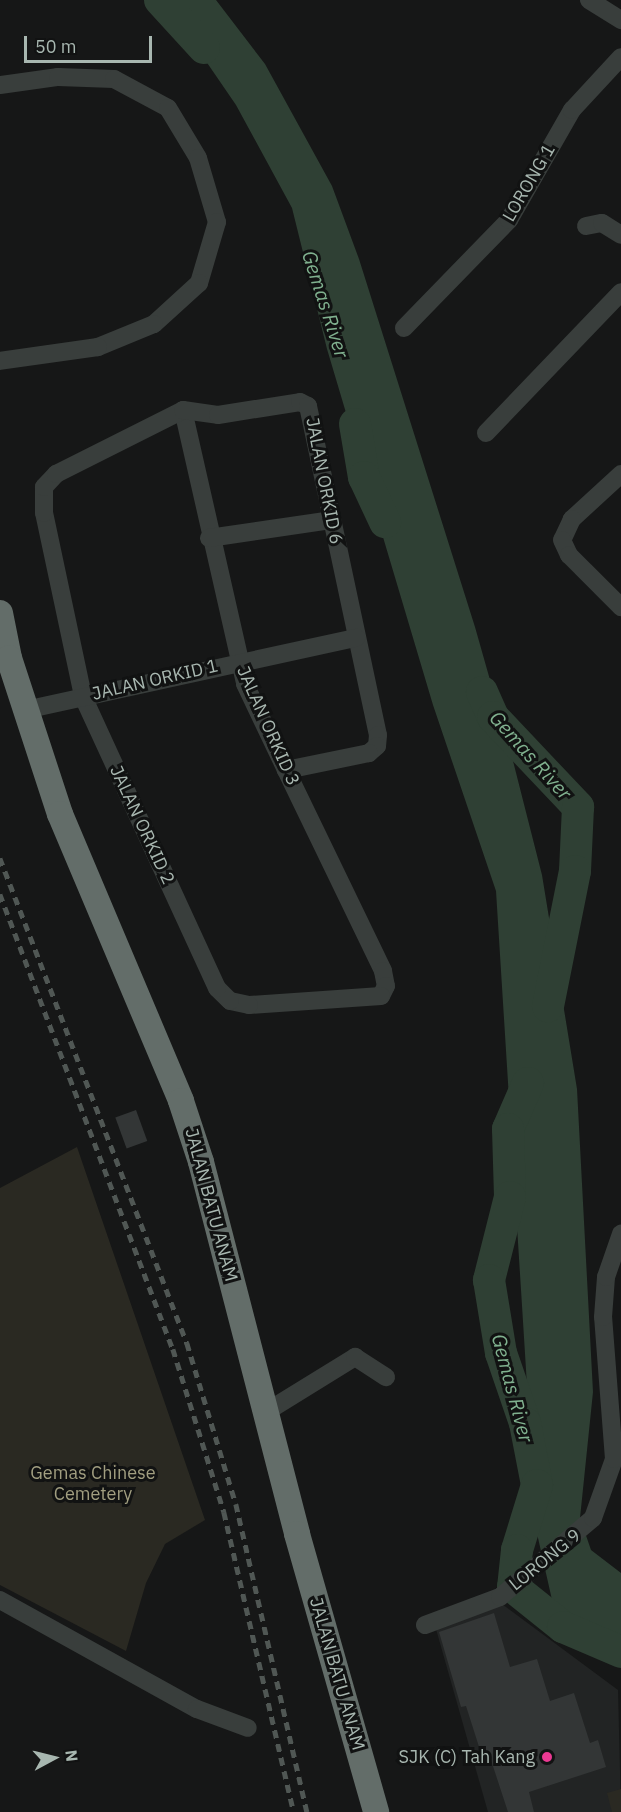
<!DOCTYPE html>
<style>
body{margin:0}
#map{position:relative;width:621px;height:1812px;overflow:hidden;background:#161717;font-family:"IBM Plex Sans",sans-serif}
div>[style]{position:absolute}
.built>*{inset:0;background:#222424}
.green>*{inset:0;background:#2a2922}
.water>*{inset:0;background:#2f4034}
.river>*{height:32px;margin:-16px;padding:0 16px;transform-origin:16px;border-radius:16px;background:#2f4034}
.building>*{inset:0;background:#333636;transform-origin:0 0}
.minor>*{height:18px;margin:-9px;padding:0 9px;transform-origin:9px;border-radius:9px;background:#393e3c}
.highway>*{height:26px;margin:-13px;padding:0 13px;transform-origin:13px;border-radius:13px;background:#636d69}
.rail>*{height:4.5px;margin-top:-2.25px;transform-origin:0;background:repeating-linear-gradient(90deg,#505754 0 8px,transparent 0 14px)}
.dots>*{width:16px;height:16px;translate:-50% -50%;box-sizing:border-box;border:3px solid #111212;border-radius:50%}
span{translate:-50% -50%;white-space:nowrap;text-align:center;line-height:1.15;-webkit-text-stroke:6px #111212;paint-order:stroke}
.street-label{font-size:18px;color:#a8b7b0}
.park-label{font-size:18px;color:#a19e80}
.poi-label{font-size:18px;color:#a8b7b0}
.right{translate:-100% -50%;text-align:right}
.water-label{font-size:20px;color:#80b18f;font-style:italic}
.north{position:absolute;left:24px;top:1728px;width:60px;height:60px;-webkit-text-stroke:4px #111212;paint-order:stroke;rotate:83deg;font-size:16px;font-weight:700;line-height:24px;text-align:center;color:#a8b7b0}
.north::after{content:'';display:block;margin:auto;width:21px;height:27px;background:#a8b7b0;clip-path:polygon(50% 0,100% 100%,50% 72%,0 100%)}
.scale{position:absolute;left:24px;top:36px;width:128px;height:27px;box-sizing:border-box;border:3px solid #a8b7b0;border-top:0;padding-left:8px;font-size:18px;line-height:21px;white-space:nowrap;color:#a8b7b0;-webkit-text-stroke:4px #111212;paint-order:stroke}
</style>
<div id="map">
<div class="built">
<div style="clip-path:polygon(502px 1604px,618px 1690px,621px 1812px,488px 1812px,434px 1622px)"></div>
</div>
<div class="green">
<div style="clip-path:polygon(77px 1147px,205px 1520px,165px 1544px,146px 1583px,126px 1651px,0 1585px,0 1188px)"></div>
<div style="clip-path:polygon(621px 1789px,621px 1812px,612px 1812px,607px 1793px)"></div>
</div>
<div class="water">
<div style="clip-path:polygon(164px 0,216px 0,265px 64px,332px 186px,359px 259px,475px 627px,513px 761px,542px 875px,577px 1089px,593px 1392px,580px 1518px,591px 1550px,621px 1573px,621px 1635px,557px 1622px,536px 1529px,496px 891px,433px 705px,327px 349px,292px 208px,236px 105px)"></div>
</div>
<div class="river">
<div style="left:160px;top:0;width:65px;rotate:47.5deg"></div>
<div style="left:355px;top:424px;width:54px;rotate:80.4deg"></div>
<div style="left:364px;top:477px;width:50px;rotate:65deg"></div>
<div style="left:482px;top:692px;width:27px;rotate:66deg"></div>
<div style="left:493px;top:717px;width:124px;rotate:46.6deg"></div>
<div style="left:578px;top:807px;width:64px;rotate:92.7deg"></div>
<div style="left:575px;top:871px;width:138px;rotate:101.3deg"></div>
<div style="left:528px;top:1083px;width:50px;rotate:113.5deg"></div>
<div style="left:508px;top:1129px;width:68px;rotate:88.3deg"></div>
<div style="left:510px;top:1197px;width:86px;rotate:104.2deg"></div>
<div style="left:489px;top:1280px;width:74px;rotate:80.7deg"></div>
<div style="left:501px;top:1353px;width:74px;rotate:71.1deg"></div>
<div style="left:525px;top:1423px;width:63px;rotate:79deg"></div>
<div style="left:537px;top:1485px;width:68px;rotate:107.1deg"></div>
<div style="left:517px;top:1550px;width:37px;rotate:96deg"></div>
<div style="left:513px;top:1587px;width:64px;rotate:38.7deg"></div>
<div style="left:563px;top:1627px;width:63px;rotate:23.3deg"></div>
</div>
<div class="building">
<div style="left:136px;top:1110px;width:33px;height:22px;rotate:70deg"></div>
<div style="clip-path:polygon(494px 1613px,510px 1667px,537px 1659px,550px 1701px,574px 1693px,590px 1743px,598px 1740px,606px 1767px,529px 1792px,534px 1812px,508px 1812px,488px 1751px,481px 1753px,466px 1706px,461px 1707px,439px 1632px)"></div>
</div>
<div class="minor">
<div style="left:589px;top:0;width:38px;rotate:32deg"></div>
<div style="left:0;top:85px;width:59px;rotate:-7.9deg"></div>
<div style="left:58px;top:77px;width:56px;rotate:2deg"></div>
<div style="left:114px;top:79px;width:61px;rotate:28.2deg"></div>
<div style="left:168px;top:108px;width:58px;rotate:59deg"></div>
<div style="left:198px;top:158px;width:67px;rotate:73.5deg"></div>
<div style="left:217px;top:222px;width:64px;rotate:106.4deg"></div>
<div style="left:199px;top:283px;width:61px;rotate:137.7deg"></div>
<div style="left:154px;top:324px;width:61px;rotate:157.7deg"></div>
<div style="left:98px;top:347px;width:99px;rotate:171.9deg"></div>
<div style="left:586px;top:226px;width:16px;rotate:-11deg"></div>
<div style="left:602px;top:223px;width:22px;rotate:32deg"></div>
<div style="left:404px;top:328px;width:151px;rotate:-45.8deg"></div>
<div style="left:509px;top:220px;width:127px;rotate:-60.2deg"></div>
<div style="left:572px;top:110px;width:72px;rotate:-47.2deg"></div>
<div style="left:183px;top:410px;width:281px;rotate:77.2deg"></div>
<div style="left:245px;top:684px;width:95px;rotate:64.5deg"></div>
<div style="left:286px;top:770px;width:223px;rotate:64.2deg"></div>
<div style="left:383px;top:971px;width:15px;rotate:79deg"></div>
<div style="left:386px;top:986px;width:11px;rotate:117deg"></div>
<div style="left:381px;top:996px;width:132px;rotate:176.1deg"></div>
<div style="left:249px;top:1005px;width:19px;rotate:-168deg"></div>
<div style="left:230px;top:1001px;width:18px;rotate:-135deg"></div>
<div style="left:217px;top:988px;width:321px;rotate:-114.7deg"></div>
<div style="left:83px;top:696px;width:187px;rotate:-102deg"></div>
<div style="left:44px;top:513px;width:26px;rotate:-90deg"></div>
<div style="left:44px;top:487px;width:18px;rotate:-47deg"></div>
<div style="left:56px;top:474px;width:142px;rotate:-26.7deg"></div>
<div style="left:183px;top:410px;width:35px;rotate:8deg"></div>
<div style="left:218px;top:415px;width:83px;rotate:-9deg"></div>
<div style="left:300px;top:402px;width:9px;rotate:27deg"></div>
<div style="left:308px;top:406px;width:336px;rotate:78deg"></div>
<div style="left:378px;top:735px;width:11px;rotate:95deg"></div>
<div style="left:377px;top:746px;width:11px;rotate:139deg"></div>
<div style="left:369px;top:753px;width:85px;rotate:168.4deg"></div>
<div style="left:486px;top:433px;width:195px;rotate:-46.2deg"></div>
<div style="left:621px;top:474px;width:67px;rotate:137.4deg"></div>
<div style="left:572px;top:519px;width:23px;rotate:115deg"></div>
<div style="left:562px;top:540px;width:17px;rotate:65deg"></div>
<div style="left:569px;top:555px;width:74px;rotate:45deg"></div>
<div style="left:209px;top:538px;width:123px;rotate:-8.4deg"></div>
<div style="left:25px;top:710px;width:339px;rotate:-12.3deg"></div>
<div style="left:266px;top:1412px;width:105px;rotate:-31.7deg"></div>
<div style="left:355px;top:1357px;width:37px;rotate:33deg"></div>
<div style="left:0;top:1600px;width:225px;rotate:29deg"></div>
<div style="left:197px;top:1709px;width:54px;rotate:20.4deg"></div>
<div style="left:425px;top:1625px;width:80px;rotate:-20.5deg"></div>
<div style="left:500px;top:1597px;width:122px;rotate:-40.3deg"></div>
<div style="left:593px;top:1518px;width:63px;rotate:-70.4deg"></div>
<div style="left:614px;top:1459px;width:142px;rotate:-94.4deg"></div>
<div style="left:603px;top:1317px;width:40px;rotate:-85.7deg"></div>
<div style="left:606px;top:1277px;width:46px;rotate:-70.8deg"></div>
</div>
<div class="highway">
<div style="left:0;top:613px;width:46px;rotate:78.7deg"></div>
<div style="left:9px;top:658px;width:164px;rotate:71.9deg"></div>
<div style="left:60px;top:814px;width:311px;rotate:67.1deg"></div>
<div style="left:181px;top:1101px;width:64px;rotate:71.8deg"></div>
<div style="left:201px;top:1162px;width:384px;rotate:75.5deg"></div>
<div style="left:297px;top:1534px;width:289px;rotate:74.1deg"></div>
</div>
<div class="rail">
<div style="left:0;top:858px;width:520px;rotate:68.92deg"></div>
<div style="left:187px;top:1343px;width:168px;rotate:73.1deg"></div>
<div style="left:236px;top:1504px;width:316px;rotate:77deg"></div>
<div style="left:0;top:894px;width:487px;rotate:69.2deg"></div>
<div style="left:173px;top:1349px;width:171px;rotate:72.6deg"></div>
<div style="left:224px;top:1512px;width:308px;rotate:76.9deg"></div>
</div>
<div class="dots">
<div style="left:547px;top:1757px;background:#ec3993"></div>
</div>
<div class="street-label">
<span style="left:529px;top:183px;rotate:-60deg">LORONG 1</span>
<span style="left:324px;top:481px;rotate:79deg">JALAN ORKID 6</span>
<span style="left:155px;top:680px;rotate:-13deg">JALAN ORKID 1</span>
<span style="left:268px;top:726px;rotate:66deg">JALAN ORKID 3</span>
<span style="left:142px;top:825px;rotate:65deg">JALAN ORKID 2</span>
<span style="left:211px;top:1205px;rotate:75deg">JALAN BATU ANAM</span>
<span style="left:545px;top:1560px;rotate:-39deg">LORONG 9</span>
<span style="left:337px;top:1674px;rotate:74deg">JALAN BATU ANAM</span>
</div>
<div class="park-label">
<span style="left:93px;top:1484px">Gemas Chinese<br>Cemetery</span>
</div>
<div class="poi-label">
<span class="right" style="left:535px;top:1757px">SJK (C) Tah Kang</span>
</div>
<div class="water-label">
<span style="left:326px;top:304px;rotate:72deg">Gemas River</span>
<span style="left:531px;top:755px;rotate:48deg">Gemas River</span>
<span style="left:513px;top:1388px;rotate:75deg">Gemas River</span>
</div>
<div class="north">N</div>
<div class="scale">50 m</div>
</div>
